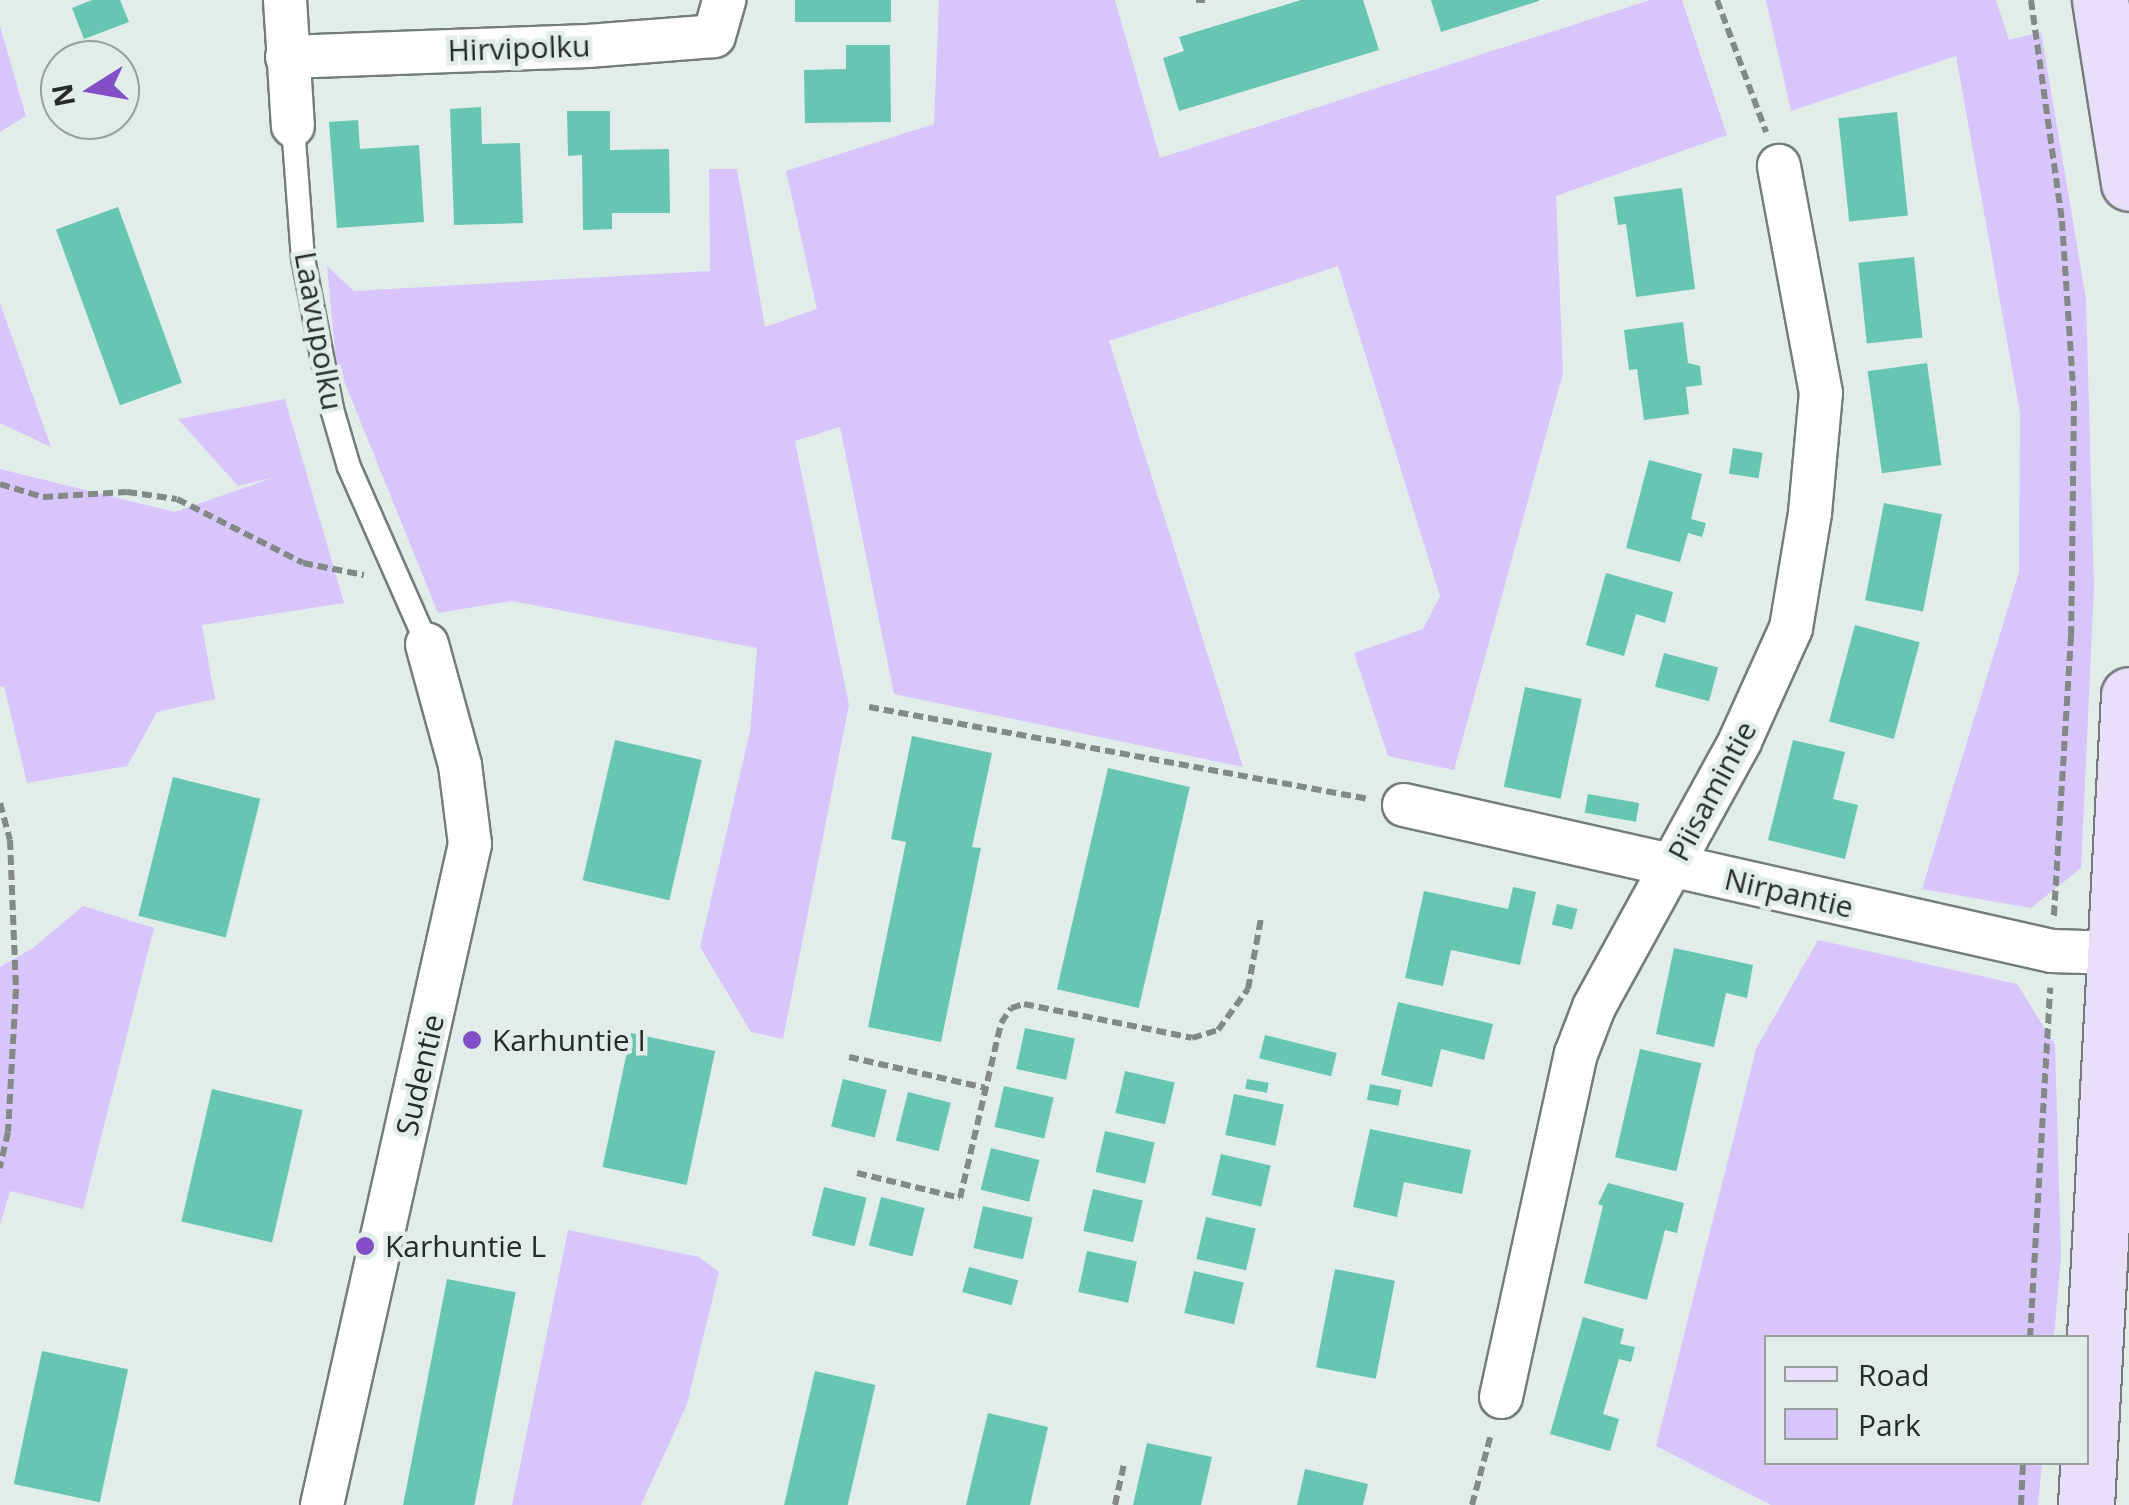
<!DOCTYPE html>
<style>
body{margin:0}
#map{position:relative;width:2129px;height:1505px;overflow:hidden;background:#e2edea;font-family:"Open Sans",sans-serif}
div>[style]{position:absolute}
.green>*{inset:0;background:#d8c5fc}
.building>*{inset:0;background:#67c6b1;transform-origin:0 0}
.path>*{height:6px;margin-top:-3px;transform-origin:0;background:repeating-linear-gradient(90deg,#828987 0 10px,transparent 0 15px)}
.roads{filter:drop-shadow(2px 0 #747d7b) drop-shadow(-2px 0 #747d7b) drop-shadow(0 2px #747d7b) drop-shadow(0 -2px #747d7b)}
.lane>*{height:22px;margin:-11px;padding:0 11px;transform-origin:11px;border-radius:11px;background:#fff}
.street>*{height:42px;margin:-21px;padding:0 21px;transform-origin:21px;border-radius:21px;background:#fff}
.secondary>*{height:55px;margin:-27.5px;padding:0 27.5px;transform-origin:27.5px;border-radius:27.5px;background:#eadffb}
.dots>*{width:28px;height:28px;translate:-50% -50%;box-sizing:border-box;border:5px solid #e2edea;border-radius:50%}
span{translate:-50% -50%;white-space:nowrap;text-align:center;line-height:1.15;-webkit-text-stroke:9px #e2edea;paint-order:stroke}
.street-label{font-size:30px;color:#262a29}
.poi-label{font-size:30px;color:#262a29}
.left{translate:0 -50%;text-align:left}
.legend{position:absolute;left:1764px;top:1335px;width:325px;height:130px;box-sizing:border-box;background:#e2edea;border:2px solid #979f9d;margin:0;padding:12px 18px;list-style:none;font-size:30px;color:#262a29}
.legend li{display:flex;align-items:center;gap:20px;height:50px}
.legend b{width:50px;border:2px solid #979f9d}
.north{position:absolute;left:40px;top:40px;width:100px;height:100px;box-sizing:border-box;background:#e2edea;border:2px solid #979f9d;border-radius:50%;rotate:259deg;font-size:28px;font-weight:700;line-height:40px;text-align:center;color:#262a29}
.north::after{content:'';display:block;margin:auto;width:35px;height:45px;background:#834fc7;clip-path:polygon(50% 0,100% 100%,50% 72%,0 100%)}
</style>
<div id="map">
<div class="green">
<div style="clip-path:polygon(939px 0,1115px 0,1160px 158px,1650px 0,1682px 0,1727px 135px,1556px 196px,1563px 373px,1454px 770px,1388px 756px,1354px 653px,1423px 629px,1440px 596px,1338px 266px,1109px 341px,1243px 767px,894px 694px,840px 427px,795px 441px,849px 705px,783px 1039px,751px 1032px,700px 947px,750px 731px,757px 648px,512px 601px,438px 613px,336px 361px,327px 266px,354px 291px,710px 271px,709px 169px,737px 169px,765px 327px,817px 309px,786px 171px,934px 124px)"></div>
<div style="clip-path:polygon(1766px 0,1996px 0,2009px 40px,2041px 32px,2086px 299px,2094px 588px,2081px 868px,2031px 908px,1922px 889px,2019px 572px,2020px 413px,1956px 56px,1791px 111px)"></div>
<div style="clip-path:polygon(0 26px,26px 116px,0 132px)"></div>
<div style="clip-path:polygon(0 303px,51px 447px,0 423px)"></div>
<div style="clip-path:polygon(285px 399px,344px 603px,202px 625px,215px 699px,157px 712px,127px 766px,27px 783px,4px 686px,0 687px,0 469px,175px 512px,275px 477px,238px 486px,178px 419px)"></div>
<div style="clip-path:polygon(83px 906px,154px 928px,83px 1209px,10px 1191px,0 1225px,0 967px,33px 948px)"></div>
<div style="clip-path:polygon(1818px 940px,2017px 984px,2055px 1045px,2061px 1255px,2054px 1337px,1766px 1338px,1766px 1462px,2042px 1463px,2038px 1505px,1771px 1505px,1656px 1446px,1756px 1049px)"></div>
<div style="clip-path:polygon(568px 1230px,699px 1257px,719px 1272px,687px 1404px,641px 1505px,512px 1505px)"></div>
</div>
<div class="building">
<div style="clip-path:polygon(92px 0,120px 0,129px 22px,84px 39px,72px 8px)"></div>
<div style="left:795px;top:0;width:96px;height:22px"></div>
<div style="clip-path:polygon(1301px 0,1363px 0,1379px 50px,1179px 111px,1163px 58px,1184px 51px,1179px 37px)"></div>
<div style="clip-path:polygon(1431px 0,1539px 0,1539px 1px,1441px 32px)"></div>
<div style="clip-path:polygon(846px 45px,890px 45px,891px 122px,805px 123px,804px 70px,846px 69px)"></div>
<div style="clip-path:polygon(481px 107px,482px 144px,520px 143px,523px 223px,454px 225px,450px 109px)"></div>
<div style="clip-path:polygon(567px 111px,610px 111px,610px 150px,669px 149px,670px 213px,612px 213px,612px 229px,583px 230px,582px 155px,568px 156px)"></div>
<div style="left:1897px;top:112px;width:104px;height:59px;rotate:84deg"></div>
<div style="clip-path:polygon(358px 120px,360px 149px,419px 145px,424px 222px,337px 228px,329px 122px)"></div>
<div style="clip-path:polygon(1682px 188px,1695px 289px,1636px 297px,1626px 224px,1618px 225px,1614px 197px)"></div>
<div style="left:118px;top:207px;width:187px;height:66px;rotate:70deg"></div>
<div style="left:1914px;top:257px;width:81px;height:56px;rotate:84deg"></div>
<div style="clip-path:polygon(1683px 322px,1688px 363px,1700px 366px,1702px 385px,1686px 387px,1689px 414px,1644px 420px,1637px 369px,1629px 370px,1624px 330px)"></div>
<div style="left:1927px;top:363px;width:103px;height:60px;rotate:82deg"></div>
<div style="left:1733px;top:448px;width:30px;height:26px;rotate:9deg"></div>
<div style="clip-path:polygon(1649px 460px,1702px 474px,1691px 519px,1706px 523px,1702px 537px,1688px 533px,1680px 562px,1626px 548px)"></div>
<div style="left:1884px;top:503px;width:59px;height:99px;rotate:11deg"></div>
<div style="clip-path:polygon(1606px 573px,1673px 592px,1665px 623px,1636px 614px,1624px 656px,1586px 645px)"></div>
<div style="left:1855px;top:625px;width:67px;height:100px;rotate:15deg"></div>
<div style="left:1664px;top:653px;width:56px;height:35px;rotate:15deg"></div>
<div style="left:1525px;top:687px;width:58px;height:102px;rotate:12deg"></div>
<div style="clip-path:polygon(912px 736px,992px 753px,972px 847px,981px 848px,941px 1042px,868px 1027px,906px 842px,891px 839px)"></div>
<div style="left:615px;top:740px;width:89px;height:144px;rotate:13deg"></div>
<div style="clip-path:polygon(1793px 740px,1845px 752px,1833px 799px,1858px 805px,1845px 859px,1768px 840px)"></div>
<div style="left:1108px;top:768px;width:84px;height:227px;rotate:13deg"></div>
<div style="left:173px;top:777px;width:90px;height:143px;rotate:14deg"></div>
<div style="left:1588px;top:794px;width:52px;height:19px;rotate:10deg"></div>
<div style="clip-path:polygon(1513px 887px,1536px 892px,1520px 965px,1451px 950px,1443px 986px,1405px 978px,1424px 891px,1508px 909px)"></div>
<div style="left:1557px;top:904px;width:21px;height:21px;rotate:14deg"></div>
<div style="clip-path:polygon(1674px 948px,1753px 965px,1747px 998px,1726px 993px,1714px 1047px,1656px 1034px)"></div>
<div style="clip-path:polygon(1398px 1002px,1493px 1024px,1484px 1060px,1441px 1049px,1432px 1087px,1381px 1075px)"></div>
<div style="left:1025px;top:1028px;width:51px;height:42px;rotate:12deg"></div>
<div style="left:631px;top:1033px;width:86px;height:137px;rotate:12deg"></div>
<div style="left:1265px;top:1035px;width:74px;height:24px;rotate:14deg"></div>
<div style="left:1640px;top:1049px;width:63px;height:111px;rotate:13deg"></div>
<div style="left:1125px;top:1071px;width:51px;height:43px;rotate:13deg"></div>
<div style="left:843px;top:1079px;width:45px;height:49px;rotate:14deg"></div>
<div style="left:1247px;top:1079px;width:22px;height:10px;rotate:10deg"></div>
<div style="left:1370px;top:1084px;width:32px;height:16px;rotate:11deg"></div>
<div style="left:1004px;top:1086px;width:51px;height:42px;rotate:13deg"></div>
<div style="left:212px;top:1089px;width:93px;height:136px;rotate:13deg"></div>
<div style="left:908px;top:1092px;width:44px;height:50px;rotate:14deg"></div>
<div style="left:1234px;top:1094px;width:51px;height:42px;rotate:12deg"></div>
<div style="clip-path:polygon(1370px 1129px,1471px 1150px,1462px 1194px,1404px 1182px,1397px 1217px,1353px 1207px)"></div>
<div style="left:1105px;top:1131px;width:51px;height:42px;rotate:13deg"></div>
<div style="left:991px;top:1148px;width:50px;height:43px;rotate:14deg"></div>
<div style="left:1221px;top:1154px;width:51px;height:42px;rotate:13deg"></div>
<div style="clip-path:polygon(1608px 1183px,1684px 1203px,1677px 1233px,1665px 1230px,1647px 1300px,1584px 1283px,1603px 1206px,1598px 1204px)"></div>
<div style="left:824px;top:1187px;width:44px;height:50px;rotate:14deg"></div>
<div style="left:1093px;top:1189px;width:51px;height:43px;rotate:13deg"></div>
<div style="left:881px;top:1197px;width:45px;height:50px;rotate:14deg"></div>
<div style="left:983px;top:1206px;width:51px;height:43px;rotate:13deg"></div>
<div style="left:1206px;top:1217px;width:51px;height:43px;rotate:13deg"></div>
<div style="left:1087px;top:1251px;width:51px;height:42px;rotate:12deg"></div>
<div style="left:969px;top:1267px;width:51px;height:26px;rotate:15deg"></div>
<div style="left:1335px;top:1269px;width:61px;height:100px;rotate:11deg"></div>
<div style="left:1194px;top:1271px;width:51px;height:43px;rotate:13deg"></div>
<div style="left:447px;top:1279px;width:70px;height:231px;rotate:11deg"></div>
<div style="clip-path:polygon(1583px 1317px,1624px 1329px,1620px 1344px,1635px 1347px,1631px 1362px,1619px 1359px,1603px 1414px,1619px 1419px,1610px 1451px,1550px 1434px)"></div>
<div style="left:42px;top:1351px;width:88px;height:136px;rotate:12deg"></div>
<div style="left:815px;top:1371px;width:62px;height:138px;rotate:13deg"></div>
<div style="clip-path:polygon(988px 1413px,1048px 1427px,1030px 1505px,966px 1505px)"></div>
<div style="clip-path:polygon(1147px 1443px,1212px 1457px,1201px 1505px,1133px 1505px)"></div>
<div style="clip-path:polygon(1305px 1469px,1368px 1484px,1363px 1505px,1297px 1505px)"></div>
</div>
<div class="path">
<div style="left:1196px;top:0;width:9px"></div>
<div style="left:1717px;top:0;width:141px;rotate:69.6deg"></div>
<div style="left:2031px;top:0;width:223px;rotate:82deg"></div>
<div style="left:2062px;top:221px;width:180px;rotate:86.2deg"></div>
<div style="left:2074px;top:401px;width:235px;rotate:90.7deg"></div>
<div style="left:2071px;top:636px;width:281px;rotate:93.5deg"></div>
<div style="left:0;top:484px;width:45px;rotate:16.8deg"></div>
<div style="left:43px;top:497px;width:84px;rotate:-3.4deg"></div>
<div style="left:127px;top:492px;width:50px;rotate:8deg"></div>
<div style="left:177px;top:499px;width:141px;rotate:26.9deg"></div>
<div style="left:303px;top:563px;width:62px;rotate:11.1deg"></div>
<div style="left:869px;top:707px;width:508px;rotate:10.43deg"></div>
<div style="left:0;top:803px;width:38px;rotate:75deg"></div>
<div style="left:10px;top:840px;width:149px;rotate:87.7deg"></div>
<div style="left:16px;top:989px;width:143px;rotate:93.2deg"></div>
<div style="left:8px;top:1132px;width:37px;rotate:103deg"></div>
<div style="left:849px;top:1057px;width:139px;rotate:12.8deg"></div>
<div style="left:857px;top:1173px;width:106px;rotate:13.6deg"></div>
<div style="left:960px;top:1198px;width:180px;rotate:-76.8deg"></div>
<div style="left:1001px;top:1023px;width:18px;rotate:-56deg"></div>
<div style="left:1011px;top:1008px;width:14px;rotate:-17deg"></div>
<div style="left:1024px;top:1004px;width:171px;rotate:11.4deg"></div>
<div style="left:1192px;top:1038px;width:27px;rotate:-17deg"></div>
<div style="left:1218px;top:1030px;width:51px;rotate:-53.8deg"></div>
<div style="left:1248px;top:989px;width:72px;rotate:-79.6deg"></div>
<div style="left:2030px;top:1338px;width:351px;rotate:-86.7deg"></div>
<div style="left:1115px;top:1505px;width:42px;rotate:-77.6deg"></div>
<div style="left:1472px;top:1505px;width:73px;rotate:-75deg"></div>
<div style="left:2021px;top:1505px;width:43px;rotate:-87.3deg"></div>
</div>
<div class="roads">
<div class="lane">
<div style="left:293px;top:126px;width:132px;rotate:85.7deg"></div>
<div style="left:303px;top:258px;width:154px;rotate:79.1deg"></div>
<div style="left:332px;top:409px;width:60px;rotate:73.7deg"></div>
<div style="left:349px;top:467px;width:193px;rotate:66.2deg"></div>
</div>
<div class="street">
<div style="left:285px;top:0;width:126px;rotate:86.4deg"></div>
<div style="left:287px;top:57px;width:301px;rotate:-2.1deg"></div>
<div style="left:588px;top:46px;width:126px;rotate:-4.5deg"></div>
<div style="left:714px;top:36px;width:37px;rotate:-74deg"></div>
<div style="left:1404px;top:805px;width:664px;rotate:12.7deg"></div>
<div style="left:2052px;top:951px;width:65px;rotate:1.8deg"></div>
<div style="left:1501px;top:1397px;width:351px;rotate:-77.7deg"></div>
<div style="left:1576px;top:1054px;width:50px;rotate:-69deg"></div>
<div style="left:1594px;top:1007px;width:303px;rotate:-61.2deg"></div>
<div style="left:1740px;top:741px;width:124px;rotate:-65.7deg"></div>
<div style="left:1791px;top:628px;width:117px;rotate:-80.6deg"></div>
<div style="left:1810px;top:513px;width:121px;rotate:-84.8deg"></div>
<div style="left:1821px;top:393px;width:231px;rotate:-100.5deg"></div>
<div style="left:322px;top:1505px;width:677px;rotate:-77.38deg"></div>
<div style="left:470px;top:844px;width:80px;rotate:-97.2deg"></div>
<div style="left:460px;top:765px;width:125px;rotate:-105.3deg"></div>
</div>
<div class="secondary">
<div style="left:2100px;top:0;width:185px;rotate:81deg"></div>
<div style="left:2086px;top:1505px;width:811px;rotate:-86.96deg"></div>
</div>
</div>
<div class="dots">
<div style="left:472px;top:1040px;background:#834fc7"></div>
<div style="left:365px;top:1246px;background:#834fc7"></div>
</div>
<div class="street-label">
<span style="left:519px;top:48px;rotate:-2deg">Hirvipolku</span>
<span style="left:319px;top:331px;rotate:80deg">Laavupolku</span>
<span style="left:1712px;top:791px;rotate:-62deg">Piisamintie</span>
<span style="left:1789px;top:893px;rotate:13deg">Nirpantie</span>
<span style="left:420px;top:1075px;rotate:-77deg">Sudentie</span>
</div>
<div class="poi-label">
<span class="left" style="left:492px;top:1040px">Karhuntie I</span>
<span class="left" style="left:385px;top:1246px">Karhuntie L</span>
</div>
<ul class="legend">
<li><b style="height:12px;background:#eadffb"></b>Road</li>
<li><b style="height:28px;background:#d8c5fc"></b>Park</li>
</ul>
<div class="north">N</div>
</div>
